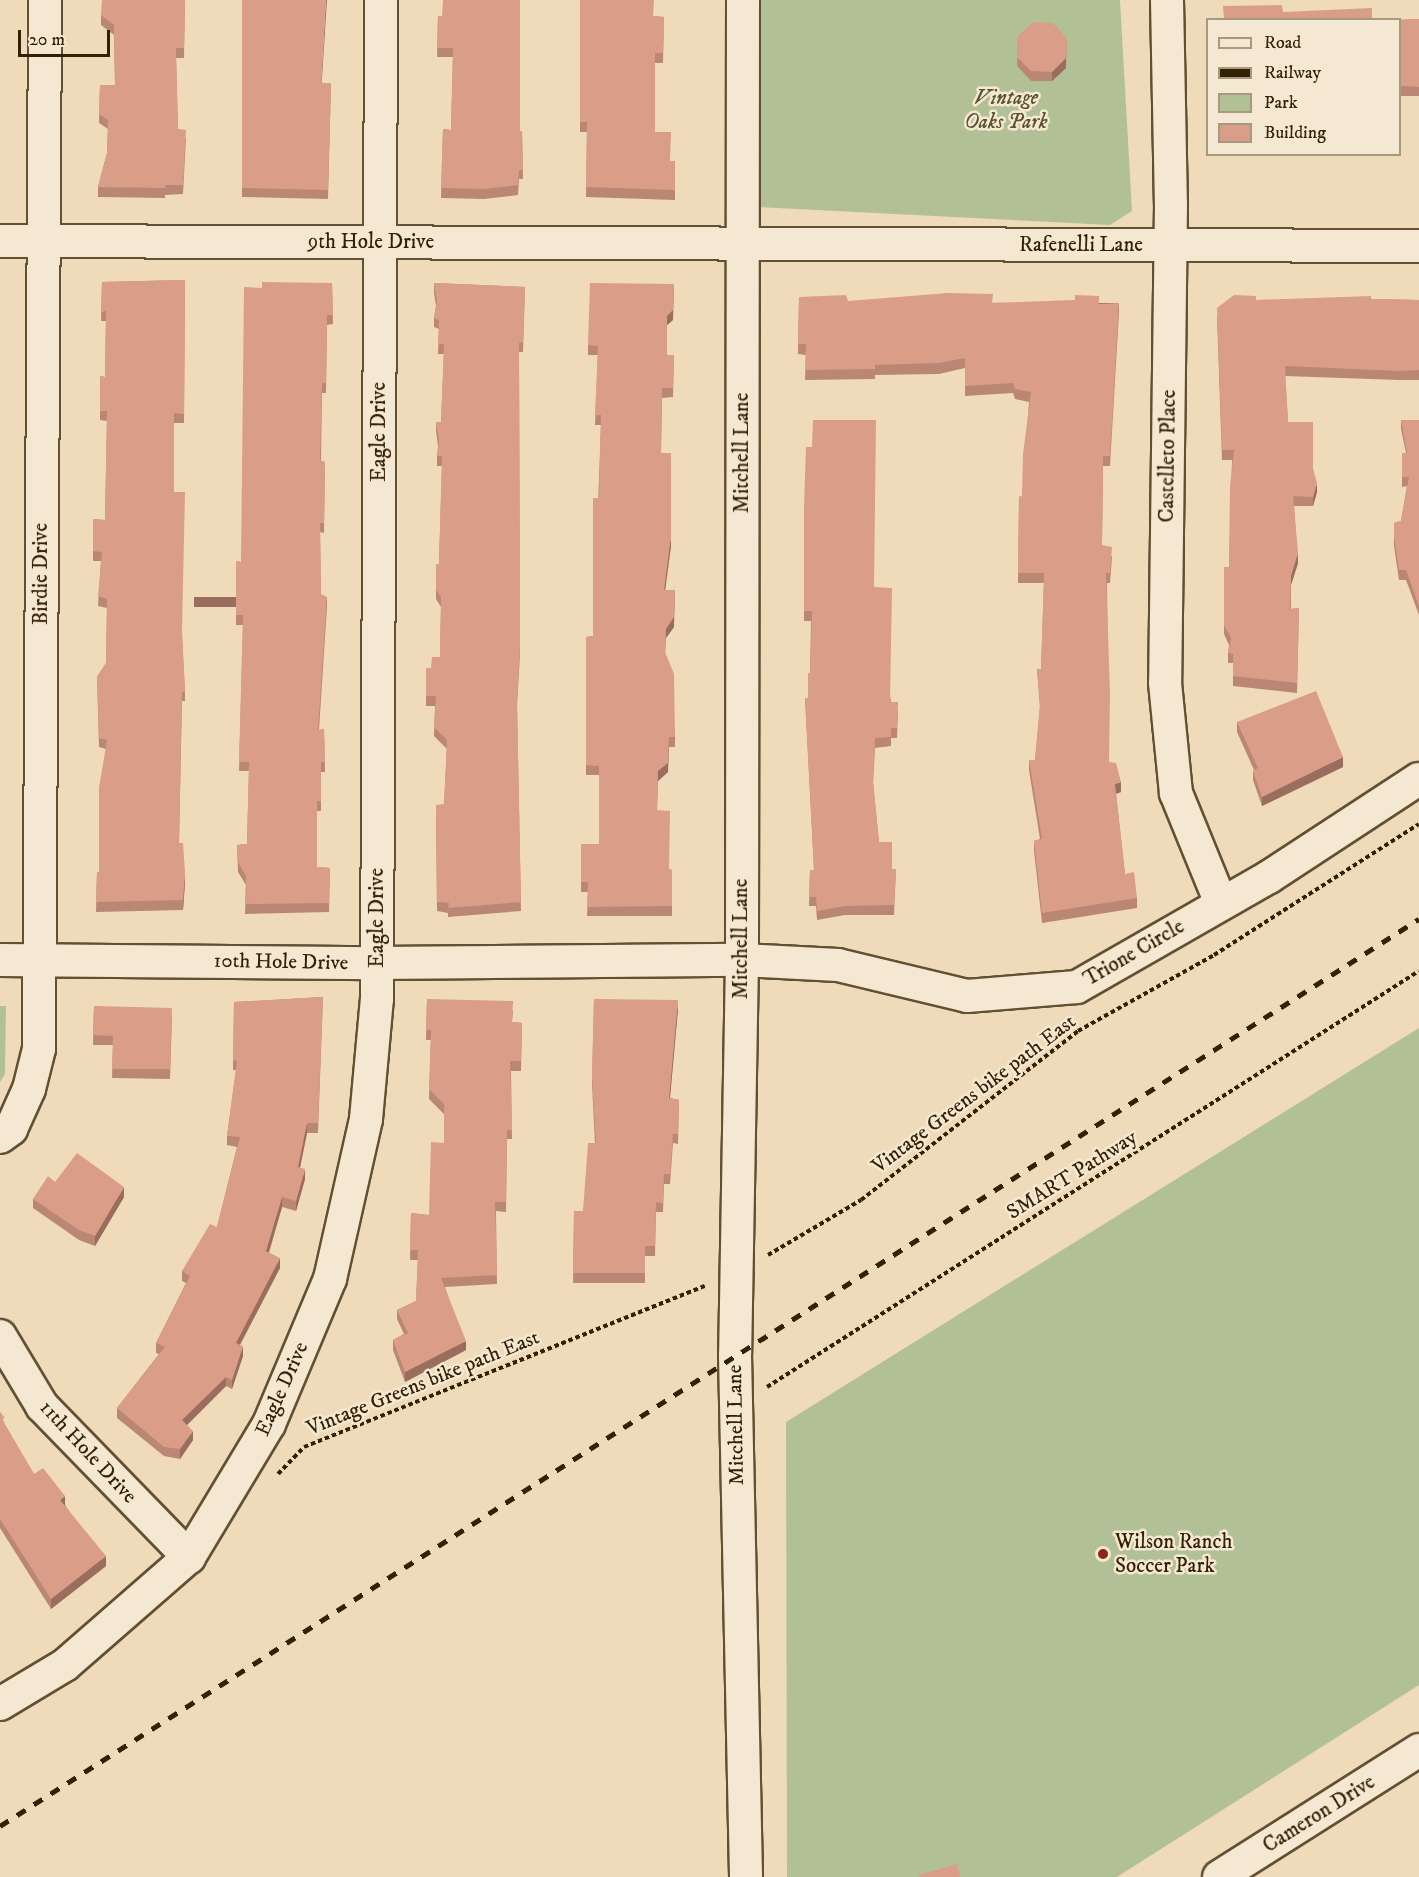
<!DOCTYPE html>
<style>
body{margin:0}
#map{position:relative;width:1419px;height:1877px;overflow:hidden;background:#efdbba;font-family:"IM FELL DW Pica",serif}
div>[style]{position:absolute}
.green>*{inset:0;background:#b2c195}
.path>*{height:4px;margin-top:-2px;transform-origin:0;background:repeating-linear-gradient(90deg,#332105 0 4.5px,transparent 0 7.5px)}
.roads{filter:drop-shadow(2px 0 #625032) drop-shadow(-2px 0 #625032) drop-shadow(0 2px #625032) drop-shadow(0 -2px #625032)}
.minor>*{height:32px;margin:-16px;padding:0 16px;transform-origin:16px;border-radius:16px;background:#f5e8d2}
.rail>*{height:4.5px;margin-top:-2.25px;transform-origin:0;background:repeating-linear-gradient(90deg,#332105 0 10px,transparent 0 20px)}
.wall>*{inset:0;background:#bb8775}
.shaded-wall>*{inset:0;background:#996e5f;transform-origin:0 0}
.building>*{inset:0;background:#da9d88}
.dots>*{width:16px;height:16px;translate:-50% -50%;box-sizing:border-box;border:3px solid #f5e8d2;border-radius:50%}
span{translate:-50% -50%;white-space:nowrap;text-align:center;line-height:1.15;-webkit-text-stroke:5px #f5e8d2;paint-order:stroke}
.park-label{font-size:21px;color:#595130;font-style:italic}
.street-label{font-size:21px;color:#332105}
.poi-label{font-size:21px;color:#332105}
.left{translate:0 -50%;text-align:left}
.legend{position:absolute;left:1206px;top:18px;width:195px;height:138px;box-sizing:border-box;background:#f5e8d2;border:2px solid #a79880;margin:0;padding:8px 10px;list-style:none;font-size:18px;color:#332105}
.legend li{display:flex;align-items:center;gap:12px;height:30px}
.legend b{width:30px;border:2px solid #a79880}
.scale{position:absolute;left:18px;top:30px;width:92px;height:27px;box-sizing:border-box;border:3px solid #332105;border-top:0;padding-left:8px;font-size:18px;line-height:21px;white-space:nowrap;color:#332105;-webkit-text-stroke:4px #f5e8d2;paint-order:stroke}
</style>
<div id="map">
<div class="green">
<div style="clip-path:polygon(760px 0,1120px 0,1132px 211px,1110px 225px,758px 207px)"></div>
<div style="clip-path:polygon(0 1006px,6px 1006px,5px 1074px,0 1082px)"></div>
<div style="clip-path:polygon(1419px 1028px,1419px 1685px,1117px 1877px,787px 1877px,786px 1422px)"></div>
</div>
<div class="path">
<div style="left:768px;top:1255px;width:108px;rotate:-30.6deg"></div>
<div style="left:861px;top:1200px;width:275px;rotate:-37.9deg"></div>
<div style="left:1078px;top:1031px;width:156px;rotate:-29.2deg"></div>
<div style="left:1214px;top:955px;width:243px;rotate:-32.6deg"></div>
<div style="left:767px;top:1387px;width:773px;rotate:-32.54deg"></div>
<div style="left:278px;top:1474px;width:37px;rotate:-46deg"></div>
<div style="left:304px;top:1447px;width:432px;rotate:-21.9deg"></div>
</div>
<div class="roads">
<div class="minor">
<div style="left:743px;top:0;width:960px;rotate:90.06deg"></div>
<div style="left:742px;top:960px;width:395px;rotate:91deg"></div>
<div style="left:735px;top:1355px;width:522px;rotate:88.79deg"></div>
<div style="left:1167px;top:0;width:205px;rotate:88.9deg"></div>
<div style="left:1171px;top:205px;width:478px;rotate:90.7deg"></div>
<div style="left:1165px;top:683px;width:111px;rotate:84.3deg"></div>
<div style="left:1176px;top:793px;width:119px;rotate:67.8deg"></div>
<div style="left:0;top:241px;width:1419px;rotate:0.2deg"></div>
<div style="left:0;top:960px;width:377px;rotate:0.5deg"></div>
<div style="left:377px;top:963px;width:365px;rotate:-0.5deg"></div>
<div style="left:742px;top:960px;width:96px;rotate:3deg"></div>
<div style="left:838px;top:965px;width:133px;rotate:13.5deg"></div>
<div style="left:967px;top:996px;width:110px;rotate:-4.7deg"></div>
<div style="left:1077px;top:987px;width:221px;rotate:-29.8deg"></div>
<div style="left:1269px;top:877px;width:179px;rotate:-33.2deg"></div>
<div style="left:0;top:1137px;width:14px;rotate:-36deg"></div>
<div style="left:11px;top:1129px;width:44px;rotate:-65.8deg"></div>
<div style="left:29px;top:1089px;width:41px;rotate:-76deg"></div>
<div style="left:39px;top:1049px;width:1049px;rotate:-89.67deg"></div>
<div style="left:0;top:1336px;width:82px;rotate:59deg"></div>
<div style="left:42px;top:1406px;width:211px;rotate:45.8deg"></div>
<div style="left:0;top:1704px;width:76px;rotate:-31deg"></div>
<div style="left:65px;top:1665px;width:164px;rotate:-41.1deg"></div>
<div style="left:189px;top:1557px;width:155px;rotate:-59deg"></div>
<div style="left:269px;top:1424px;width:157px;rotate:-67.2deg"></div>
<div style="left:330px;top:1279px;width:164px;rotate:-77.3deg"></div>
<div style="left:366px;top:1119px;width:121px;rotate:-84.8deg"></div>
<div style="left:377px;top:999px;width:999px;rotate:-89.77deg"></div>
<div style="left:1219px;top:1877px;width:237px;rotate:-32.4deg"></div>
</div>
</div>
<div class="rail">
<div style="left:0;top:1826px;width:1684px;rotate:-32.59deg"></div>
</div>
<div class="wall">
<div style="clip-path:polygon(185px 0,184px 58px,176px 58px,178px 129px,186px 139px,183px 194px,165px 195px,165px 198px,98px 197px,98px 187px,107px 153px,108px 129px,99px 123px,100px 85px,115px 85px,114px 35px,101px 25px,101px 15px)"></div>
<div style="clip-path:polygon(242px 0,321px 83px,331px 83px,328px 199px,242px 197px)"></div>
<div style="clip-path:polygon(580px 0,654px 16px,664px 17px,663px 63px,655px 63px,655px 132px,670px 161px,675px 161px,675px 200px,586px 197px,587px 132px,580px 132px)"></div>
<div style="clip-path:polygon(438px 16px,442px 16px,520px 131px,522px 131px,523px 179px,519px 179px,518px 195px,484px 199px,441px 198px,443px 129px,451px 130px,453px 57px,437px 57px)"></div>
<div style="clip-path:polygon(1419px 19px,1419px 100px,1419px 96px,1400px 96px,1400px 20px)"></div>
<div style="clip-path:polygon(1018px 36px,1067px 38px,1066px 68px,1052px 81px,1031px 81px,1017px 66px)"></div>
<div style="clip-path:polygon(185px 280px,184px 423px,174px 423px,174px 492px,185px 692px,185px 701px,182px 701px,179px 843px,185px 882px,183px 910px,96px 912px,97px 872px,99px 872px,106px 749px,99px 747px,97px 677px,106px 663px,107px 608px,98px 606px,101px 561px,93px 561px,93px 519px,105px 520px,107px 421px,100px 420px,100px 376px,105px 377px,106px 321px,101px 321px,102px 282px)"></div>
<div style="clip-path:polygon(332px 283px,333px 324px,327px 325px,326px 393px,322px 393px,321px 461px,325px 462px,324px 533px,320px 532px,321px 594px,327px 607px,319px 730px,324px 729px,325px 772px,321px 772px,321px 811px,317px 811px,317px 867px,330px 868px,329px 912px,245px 914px,246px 885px,238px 872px,237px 845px,247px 844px,249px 771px,239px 771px,243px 625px,236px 625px,236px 561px,241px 562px,262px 288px)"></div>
<div style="clip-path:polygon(434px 283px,525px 287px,523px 352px,519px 352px,520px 655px,517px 706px,521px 911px,448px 917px,448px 913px,437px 911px,436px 815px,444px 804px,447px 749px,434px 736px,435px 706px,426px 706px,426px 668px,431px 668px,440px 657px,441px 607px,436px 599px,436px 590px,439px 564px,442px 466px,437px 466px,437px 456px,438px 446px,436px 431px,436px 422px,441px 422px,444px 354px,438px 354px,439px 329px,434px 327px,434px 318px,436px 306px,434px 293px)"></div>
<div style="clip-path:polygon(799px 297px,848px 301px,1099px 304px,1119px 313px,1110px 466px,1103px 466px,1102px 545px,1112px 557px,1110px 583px,1107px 583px,1109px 762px,1121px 792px,1116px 794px,1125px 874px,1137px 898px,1137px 908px,1042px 923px,1034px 851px,1034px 841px,1040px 839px,1029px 770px,1029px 760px,1035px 760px,1040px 708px,1037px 669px,1041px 669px,1044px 583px,1018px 583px,1019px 496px,1022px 497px,1029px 402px,1015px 399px,1013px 393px,965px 396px,965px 368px,939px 374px,875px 375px,875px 379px,805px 380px,806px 355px,798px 354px)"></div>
<div style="clip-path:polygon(1371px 299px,1419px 300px,1419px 380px,1399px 380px,1285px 376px,1288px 422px,1313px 469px,1317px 492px,1313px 506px,1294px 506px,1298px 563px,1291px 585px,1291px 609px,1299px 608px,1297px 693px,1233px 686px,1233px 663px,1228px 663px,1228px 653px,1229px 645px,1224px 634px,1224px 567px,1229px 567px,1232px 460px,1222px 460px,1217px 317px,1256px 300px)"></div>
<div style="clip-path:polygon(673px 320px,667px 325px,667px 355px,674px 355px,673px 397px,662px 398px,661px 453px,671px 546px,665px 590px,674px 627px,666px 638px,665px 653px,675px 737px,675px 747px,669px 747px,668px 772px,658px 781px,657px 810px,669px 869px,672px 870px,672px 916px,587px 916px,588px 892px,581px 892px,581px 844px,599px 844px,599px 775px,586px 775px,586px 637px,593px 636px,601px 425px,595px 425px,598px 355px,588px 355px,588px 345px)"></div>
<div style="clip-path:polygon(1401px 420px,1419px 420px,1419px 631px,1419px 615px,1406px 580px,1399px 580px,1394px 546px,1394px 523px,1401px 521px,1407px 486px,1402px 487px,1402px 453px,1406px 453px,1401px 429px)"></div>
<div style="clip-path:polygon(804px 506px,874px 587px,891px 702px,898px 711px,897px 738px,891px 738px,891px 746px,875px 748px,873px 783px,879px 842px,892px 869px,896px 869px,894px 915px,845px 915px,817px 920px,816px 906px,809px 906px,810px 870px,814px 870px,805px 698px,808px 698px,810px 673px,811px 621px,804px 621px)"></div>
<div style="clip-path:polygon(1237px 722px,1343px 767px,1262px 806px,1253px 780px,1253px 771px,1254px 770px,1237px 732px)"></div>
<div style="clip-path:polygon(323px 997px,318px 1133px,307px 1133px,300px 1168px,305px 1179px,296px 1211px,282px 1207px,269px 1253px,280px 1268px,240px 1345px,243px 1356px,232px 1389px,226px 1386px,187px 1425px,193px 1440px,180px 1459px,164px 1456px,117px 1418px,117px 1408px,159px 1354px,156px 1353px,156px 1343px,186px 1283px,182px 1281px,182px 1271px,217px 1227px,237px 1147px,227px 1145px,227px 1136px,236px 1070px,233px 1070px,234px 1002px)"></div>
<div style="clip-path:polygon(427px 999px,513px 1011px,512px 1022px,522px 1023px,521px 1071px,511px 1071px,512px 1139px,507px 1139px,506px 1212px,496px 1211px,497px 1284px,445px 1287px,466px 1350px,405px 1382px,393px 1350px,393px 1340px,404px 1334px,397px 1319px,397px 1310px,416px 1301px,418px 1260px,410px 1260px,411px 1213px,429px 1215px,444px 1143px,444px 1114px,429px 1099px,431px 1040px,426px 1040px)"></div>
<div style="clip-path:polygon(594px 999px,678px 1009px,670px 1098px,679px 1100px,678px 1144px,673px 1143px,670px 1184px,664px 1184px,663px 1212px,656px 1212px,655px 1256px,645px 1256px,645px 1283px,573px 1283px,574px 1211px,583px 1211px,595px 1143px,592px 1084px)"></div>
<div style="clip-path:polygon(94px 1006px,172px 1017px,170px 1079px,112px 1078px,113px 1045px,93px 1045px)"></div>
<div style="clip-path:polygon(55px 1182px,124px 1197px,95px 1246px,79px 1240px,33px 1208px,33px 1199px)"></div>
<div style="clip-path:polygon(0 1412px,5px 1426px,34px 1474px,65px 1505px,106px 1566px,51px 1609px,0 1528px)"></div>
</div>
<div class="shaded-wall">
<div style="clip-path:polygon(326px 0,327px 0,321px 93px,321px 83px)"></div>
<div style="clip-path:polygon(1066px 58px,1066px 68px,1052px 81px,1052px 72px)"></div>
<div style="clip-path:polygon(674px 284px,673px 320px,667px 325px,667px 316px)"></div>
<div style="left:1119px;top:303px;width:10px;height:153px;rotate:90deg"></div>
<div style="clip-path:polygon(1317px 483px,1317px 492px,1313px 506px,1313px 497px)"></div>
<div style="clip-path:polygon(671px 536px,671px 546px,664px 599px,664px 590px)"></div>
<div style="clip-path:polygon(1298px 553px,1298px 563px,1291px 585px,1291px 576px)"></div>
<div style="clip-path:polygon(675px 590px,674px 627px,666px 638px,665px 662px,666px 629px)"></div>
<div style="left:327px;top:597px;width:10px;height:133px;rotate:90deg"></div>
<div style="clip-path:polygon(669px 737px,668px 772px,658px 781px,658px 771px)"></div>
<div style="clip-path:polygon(1343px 757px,1343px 767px,1262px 806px,1262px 797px)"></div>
<div style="clip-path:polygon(1121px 782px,1121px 792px,1115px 794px,1115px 784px)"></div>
<div style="clip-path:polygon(185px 872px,185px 882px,183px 910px,183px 900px)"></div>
<div style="clip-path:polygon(678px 1000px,678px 1009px,669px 1108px,669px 1098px)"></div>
<div style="clip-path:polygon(307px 1123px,307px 1133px,298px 1177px,298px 1167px)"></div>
<div style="clip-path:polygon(305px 1169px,305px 1179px,296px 1211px,296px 1201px)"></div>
<div style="clip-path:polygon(124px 1187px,124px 1197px,95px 1246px,95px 1236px)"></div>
<div style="clip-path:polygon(282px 1197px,282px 1207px,266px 1261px,266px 1251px)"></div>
<div style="clip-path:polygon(280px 1258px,280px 1268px,236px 1352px,236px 1343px)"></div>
<div style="clip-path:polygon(466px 1341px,466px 1350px,405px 1382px,405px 1372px)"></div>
<div style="clip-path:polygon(243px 1346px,243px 1356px,232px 1389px,232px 1380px)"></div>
<div style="clip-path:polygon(226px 1377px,226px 1386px,182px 1430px,182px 1420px)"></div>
<div style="clip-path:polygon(193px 1431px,193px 1440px,180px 1459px,180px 1449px)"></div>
<div style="clip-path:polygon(65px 1496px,65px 1506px,60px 1500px)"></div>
<div style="clip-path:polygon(106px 1556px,106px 1566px,51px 1609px,51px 1599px)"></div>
</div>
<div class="building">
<div style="clip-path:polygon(102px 0,185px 0,184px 48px,176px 48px,178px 129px,186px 130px,183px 185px,165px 185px,165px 188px,98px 187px,107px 153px,108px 120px,99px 114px,100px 85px,115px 85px,114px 25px,101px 15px)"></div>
<div style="clip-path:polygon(242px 0,326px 0,321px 83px,331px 83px,328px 190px,242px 188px)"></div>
<div style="clip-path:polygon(443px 0,520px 0,520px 131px,522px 131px,523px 170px,519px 170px,518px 185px,484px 189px,441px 188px,443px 129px,451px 130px,453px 48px,437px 48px,438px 16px,442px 16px)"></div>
<div style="clip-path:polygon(580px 0,654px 0,653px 16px,664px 17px,663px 53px,655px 53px,655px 132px,671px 132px,670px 161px,675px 161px,675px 190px,586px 187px,587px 122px,580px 122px)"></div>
<div style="clip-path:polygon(1282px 5px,1283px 12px,1372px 8px,1372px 20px,1224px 20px,1223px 6px)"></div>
<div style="clip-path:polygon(1419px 19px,1419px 87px,1400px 86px,1400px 20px,1392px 20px)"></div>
<div style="clip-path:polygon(1033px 22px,1053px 23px,1067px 38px,1066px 58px,1052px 72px,1031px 71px,1017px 57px,1018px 36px)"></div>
<div style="clip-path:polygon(185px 280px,184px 414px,174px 413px,174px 492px,185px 492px,182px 630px,185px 692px,182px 692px,179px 843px,183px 843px,185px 872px,183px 900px,96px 902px,97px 872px,99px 872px,99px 788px,107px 740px,99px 738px,97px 677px,106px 663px,107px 599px,98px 596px,102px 552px,93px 551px,93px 519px,105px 520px,107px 411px,100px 411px,100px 376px,105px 377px,106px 311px,101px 312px,102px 282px)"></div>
<div style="clip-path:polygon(262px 282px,332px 283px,333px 315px,327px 315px,326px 383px,322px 383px,320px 461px,325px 462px,324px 523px,320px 523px,321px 594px,327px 597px,318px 730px,324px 729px,325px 762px,321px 762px,321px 801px,317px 801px,317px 867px,330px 868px,329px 903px,245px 904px,246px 876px,238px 862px,237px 845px,247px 844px,249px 762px,239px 762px,243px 615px,236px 615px,236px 561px,241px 562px,244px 287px,262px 288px)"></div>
<div style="clip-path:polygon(434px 283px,525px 287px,523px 342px,519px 343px,520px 646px,517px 699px,521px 902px,448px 908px,449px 903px,437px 902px,436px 805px,444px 804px,447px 740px,434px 727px,436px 696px,426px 696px,426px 668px,431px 668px,432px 657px,440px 657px,441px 597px,436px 590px,436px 564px,439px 564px,442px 456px,437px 456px,439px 441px,436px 422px,441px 422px,444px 344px,438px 344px,439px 320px,434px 318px,437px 301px)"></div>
<div style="clip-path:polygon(590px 283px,674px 284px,673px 310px,667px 316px,667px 355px,674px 355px,673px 388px,662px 388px,661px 453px,671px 453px,671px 536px,664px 590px,675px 590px,674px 617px,666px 629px,665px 652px,674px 674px,675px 737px,669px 737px,668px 763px,658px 771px,657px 810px,670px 811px,669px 869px,672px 870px,672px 906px,587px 907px,588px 882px,581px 882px,581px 844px,599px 844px,599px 766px,586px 765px,586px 637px,593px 636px,593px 498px,599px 498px,601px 415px,595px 415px,598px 346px,588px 345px)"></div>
<div style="clip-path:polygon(948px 293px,993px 294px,992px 303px,1075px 300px,1075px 295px,1099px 296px,1099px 304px,1119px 303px,1110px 456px,1103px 456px,1102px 545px,1112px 547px,1110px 573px,1106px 573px,1110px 694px,1109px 762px,1116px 763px,1121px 782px,1115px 784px,1125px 874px,1134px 872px,1137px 898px,1042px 913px,1034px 841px,1042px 839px,1029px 760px,1035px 760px,1040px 704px,1037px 669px,1041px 669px,1044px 573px,1018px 573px,1019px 496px,1022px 497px,1023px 454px,1031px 392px,1015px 389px,1013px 383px,965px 386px,965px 358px,939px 363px,875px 365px,875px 369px,805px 370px,806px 344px,798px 344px,799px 297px,846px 295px,848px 301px)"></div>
<div style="clip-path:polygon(1234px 295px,1256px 296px,1256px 300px,1371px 296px,1371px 299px,1419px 300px,1419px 370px,1399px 371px,1285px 366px,1288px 422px,1313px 422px,1313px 469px,1317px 483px,1313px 497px,1293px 496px,1298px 553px,1291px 576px,1290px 609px,1299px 608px,1297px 683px,1233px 676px,1233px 654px,1228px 653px,1231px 638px,1224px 625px,1224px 567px,1229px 567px,1230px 486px,1234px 450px,1222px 450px,1217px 308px)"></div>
<div style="clip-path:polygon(813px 420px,876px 420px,874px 587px,892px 588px,890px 702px,898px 702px,897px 728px,891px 728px,891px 737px,875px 738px,873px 781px,879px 842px,892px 842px,892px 869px,896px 869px,894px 905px,845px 906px,817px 911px,816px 897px,809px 897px,810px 870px,814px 870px,805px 698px,808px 698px,808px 673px,810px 673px,812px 611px,804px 611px,804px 506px,806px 447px,812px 447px)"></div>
<div style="clip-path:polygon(1401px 420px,1419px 420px,1419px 606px,1406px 570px,1399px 570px,1394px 536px,1394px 523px,1401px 521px,1409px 477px,1402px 477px,1402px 453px,1407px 453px)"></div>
<div style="clip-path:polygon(1316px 691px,1343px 757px,1262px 797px,1253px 771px,1258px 768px,1237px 722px)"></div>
<div style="clip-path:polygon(323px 997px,318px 1123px,307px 1123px,298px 1167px,305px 1169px,296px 1201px,282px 1197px,266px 1251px,280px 1258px,236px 1343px,243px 1346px,232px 1380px,226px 1377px,182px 1420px,193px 1431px,180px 1449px,164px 1447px,117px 1408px,165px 1347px,156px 1343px,190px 1276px,182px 1271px,210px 1224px,217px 1227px,240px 1137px,227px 1136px,237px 1061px,233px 1060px,234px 1002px)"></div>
<div style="clip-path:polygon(427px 999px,513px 1001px,512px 1022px,522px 1023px,521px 1061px,510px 1061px,512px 1130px,507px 1130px,506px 1202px,495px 1202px,497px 1275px,441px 1278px,466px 1341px,405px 1372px,393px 1340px,408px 1333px,397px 1310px,416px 1301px,418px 1250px,410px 1250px,411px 1213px,429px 1215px,431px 1142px,444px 1143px,444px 1104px,429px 1089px,431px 1030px,426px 1030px)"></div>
<div style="clip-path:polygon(594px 999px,678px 1000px,669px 1098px,679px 1100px,678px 1134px,673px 1134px,670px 1174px,664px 1174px,663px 1203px,656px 1202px,655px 1246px,645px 1246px,645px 1273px,573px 1273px,574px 1211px,583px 1211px,588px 1143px,596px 1143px,592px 1074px)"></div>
<div style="clip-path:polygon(94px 1006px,172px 1008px,170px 1069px,112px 1069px,113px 1036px,93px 1035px)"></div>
<div style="clip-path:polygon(77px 1153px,124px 1187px,95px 1236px,79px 1230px,33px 1199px,48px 1176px,55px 1182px)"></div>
<div style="clip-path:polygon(0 1412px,5px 1418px,2px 1419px,34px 1474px,43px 1468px,65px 1496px,60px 1500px,106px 1556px,51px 1599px,0 1519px)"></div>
<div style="clip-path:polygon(957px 1864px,960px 1877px,920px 1877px,919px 1875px)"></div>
</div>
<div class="dots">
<div style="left:1103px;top:1554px;background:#8f2418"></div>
</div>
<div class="park-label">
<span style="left:1006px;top:110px">Vintage<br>Oaks Park</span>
</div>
<div class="street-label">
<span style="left:371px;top:242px">9th Hole Drive</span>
<span style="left:1081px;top:245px">Rafenelli Lane</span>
<span style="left:379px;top:432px;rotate:-90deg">Eagle Drive</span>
<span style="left:742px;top:453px;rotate:-90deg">Mitchell Lane</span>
<span style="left:1168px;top:456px;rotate:-89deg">Castelleto Place</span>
<span style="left:41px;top:574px;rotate:-90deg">Birdie Drive</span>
<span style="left:377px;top:918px;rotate:-90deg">Eagle Drive</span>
<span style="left:741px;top:939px;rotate:-90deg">Mitchell Lane</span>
<span style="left:1134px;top:953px;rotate:-30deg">Trione Circle</span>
<span style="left:281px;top:962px;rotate:1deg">10th Hole Drive</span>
<span style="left:974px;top:1094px;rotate:-37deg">Vintage Greens bike path East</span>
<span style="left:1072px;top:1175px;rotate:-32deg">SMART Pathway</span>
<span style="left:423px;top:1383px;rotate:-22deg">Vintage Greens bike path East</span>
<span style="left:282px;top:1389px;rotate:-66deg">Eagle Drive</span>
<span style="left:736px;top:1425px;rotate:-91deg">Mitchell Lane</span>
<span style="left:88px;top:1452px;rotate:47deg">11th Hole Drive</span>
<span style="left:1319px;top:1814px;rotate:-32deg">Cameron Drive</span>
</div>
<div class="poi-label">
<span class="left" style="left:1115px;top:1554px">Wilson Ranch<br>Soccer Park</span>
</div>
<ul class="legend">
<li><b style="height:8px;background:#f5e8d2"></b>Road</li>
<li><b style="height:8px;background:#332105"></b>Railway</li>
<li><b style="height:16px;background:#b2c195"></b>Park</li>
<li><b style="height:16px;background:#da9d88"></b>Building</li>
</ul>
<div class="scale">20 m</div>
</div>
